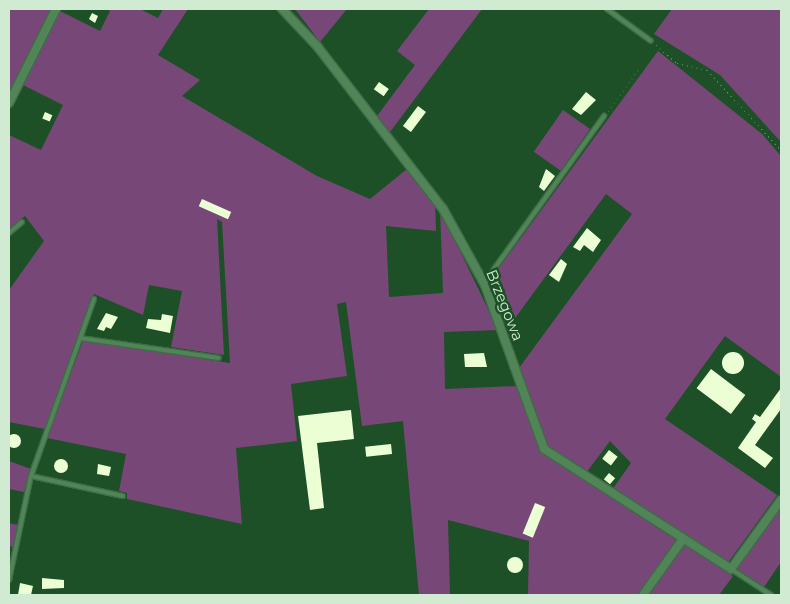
<!DOCTYPE html>
<style>
body{margin:0}
#map{position:relative;width:790px;height:604px;overflow:hidden;background:#1d5026;font-family:Montserrat,sans-serif}
div>[style]{position:absolute}
.green>*{inset:0;background:#774877;transform-origin:0 0}
.building>*{inset:0;background:#ebfed4;transform-origin:0 0}
.round{border-radius:50%}
.path>*{height:1px;margin-top:-0.5px;transform-origin:0;background:repeating-linear-gradient(90deg,#709875 0 1px,transparent 0 5px)}
.roads{filter:drop-shadow(1px 0 #3e6c46) drop-shadow(-1px 0 #3e6c46) drop-shadow(0 1px #3e6c46) drop-shadow(0 -1px #3e6c46)}
.service>*{height:4px;margin:-2px;padding:0 2px;transform-origin:2px;border-radius:2px;background:#518457}
.minor>*{height:8px;margin:-4px;padding:0 4px;transform-origin:4px;border-radius:4px;background:#518457}
span{translate:-50% -50%;white-space:nowrap;text-align:center;line-height:1.15;-webkit-text-stroke:5px #1d5026;paint-order:stroke}
.street-label{font-size:15px;color:#d0ebd1}
.frame{position:absolute;inset:0;border:10px solid #d0ebd1;pointer-events:none}
</style>
<div id="map">
<div class="green">
<div style="clip-path:polygon(9px 9px,54px 9px,9px 99px)"></div>
<div style="clip-path:polygon(106px 9px,140px 9px,158px 18px,163px 9px,188px 9px,158px 55px,200px 80px,182px 96px,317px 176px,370px 199px,407px 169px,435px 201px,436px 231px,386px 226px,389px 297px,443px 293px,440px 209px,498px 330px,444px 332px,445px 389px,518px 386px,541px 452px,676px 540px,638px 595px,528px 595px,529px 541px,448px 520px,450px 595px,419px 595px,403px 421px,362px 426px,346px 302px,337px 304px,347px 376px,291px 384px,297px 441px,236px 448px,242px 524px,127px 499px,127px 493px,119px 491px,126px 454px,47px 438px,83px 341px,230px 363px,222px 222px,217px 219px,224px 355px,171px 347px,182px 291px,149px 285px,143px 315px,94px 294px,45px 429px,9px 422px,9px 290px,44px 241px,25px 216px,9px 229px,9px 135px,41px 150px,63px 105px,21px 84px,58px 10px,100px 31px,110px 11px)"></div>
<div style="clip-path:polygon(295px 9px,347px 9px,320px 42px)"></div>
<div style="clip-path:polygon(429px 9px,482px 9px,390px 132px,377px 116px,415px 65px,397px 51px)"></div>
<div style="clip-path:polygon(672px 9px,781px 9px,781px 142px,720px 75px,654px 34px)"></div>
<div style="clip-path:polygon(658px 51px,762px 134px,781px 156px,781px 377px,725px 336px,665px 419px,777px 495px,727px 564px,612px 490px,631px 463px,610px 441px,586px 473px,546px 447px,519px 368px,632px 214px,606px 194px,507px 329px,487px 284px)"></div>
<div style="left:563px;top:110px;width:33px;height:51px;rotate:35deg"></div>
<div style="clip-path:polygon(9px 461px,31px 469px,24px 492px,9px 489px)"></div>
<div style="clip-path:polygon(781px 505px,781px 562px,764px 587px,736px 569px)"></div>
<div style="clip-path:polygon(9px 523px,18px 525px,13px 547px,9px 546px)"></div>
<div style="clip-path:polygon(683px 544px,733px 576px,719px 595px,647px 595px)"></div>
</div>
<div class="building">
<div style="clip-path:polygon(92px 13px,98px 16px,95px 23px,89px 19px)"></div>
<div style="left:379px;top:82px;width:12px;height:9px;rotate:35deg"></div>
<div style="clip-path:polygon(586px 92px,596px 100px,581px 115px,572px 109px)"></div>
<div style="left:418px;top:106px;width:10px;height:25px;rotate:37deg"></div>
<div style="left:45px;top:112px;width:8px;height:7px;rotate:23deg"></div>
<div style="clip-path:polygon(546px 169px,555px 176px,544px 191px,539px 187px)"></div>
<div style="left:202px;top:199px;width:32px;height:8px;rotate:24deg"></div>
<div style="clip-path:polygon(587px 228px,601px 240px,593px 252px,584px 245px,580px 251px,573px 247px)"></div>
<div style="clip-path:polygon(561px 259px,567px 264px,559px 282px,549px 275px)"></div>
<div style="clip-path:polygon(106px 313px,118px 317px,111px 329px,106px 327px,104px 331px,97px 329px)"></div>
<div style="clip-path:polygon(162px 314px,173px 316px,170px 333px,146px 328px,148px 319px,161px 320px)"></div>
<div class="round" style="left:722px;top:352px;width:22px;height:22px"></div>
<div style="clip-path:polygon(484px 353px,487px 367px,465px 367px,464px 354px)"></div>
<div style="left:711px;top:369px;width:43px;height:24px;rotate:37deg"></div>
<div style="clip-path:polygon(781px 388px,781px 409px,755px 445px,773px 458px,765px 468px,738px 448px,756px 422px,752px 419px,755px 414px,760px 417px)"></div>
<div style="clip-path:polygon(351px 410px,354px 439px,317px 443px,324px 508px,310px 510px,298px 416px)"></div>
<div class="round" style="left:7px;top:434px;width:14px;height:14px"></div>
<div style="left:391px;top:444px;width:10px;height:26px;rotate:84deg"></div>
<div style="left:609px;top:450px;width:11px;height:11px;rotate:38deg"></div>
<div class="round" style="left:54px;top:459px;width:14px;height:14px"></div>
<div style="clip-path:polygon(98px 464px,111px 467px,109px 476px,97px 474px)"></div>
<div style="left:609px;top:473px;width:8px;height:8px;rotate:40deg"></div>
<div style="left:535px;top:503px;width:11px;height:33px;rotate:22deg"></div>
<div class="round" style="left:507px;top:557px;width:16px;height:16px"></div>
<div style="clip-path:polygon(42px 578px,64px 580px,64px 588px,42px 589px)"></div>
<div style="clip-path:polygon(20px 583px,33px 586px,31px 595px,18px 595px)"></div>
</div>
<div class="path">
<div style="left:656px;top:45px;width:28px;rotate:41deg"></div>
<div style="left:677px;top:63px;width:31px;rotate:13deg"></div>
<div style="left:707px;top:70px;width:109px;rotate:47.2deg"></div>
<div style="left:608px;top:111px;width:52px;rotate:-53.6deg"></div>
</div>
<div class="roads">
<div class="service">
<div style="left:607px;top:9px;width:54px;rotate:36deg"></div>
<div style="left:9px;top:233px;width:17px;rotate:-40deg"></div>
<div style="left:484px;top:283px;width:206px;rotate:-54.3deg"></div>
<div style="left:80px;top:338px;width:140px;rotate:8.2deg"></div>
<div style="left:31px;top:476px;width:94px;rotate:12.3deg"></div>
<div style="left:731px;top:569px;width:48px;rotate:33deg"></div>
<div style="left:9px;top:580px;width:106px;rotate:-78.1deg"></div>
<div style="left:31px;top:476px;width:188px;rotate:-70.4deg"></div>
</div>
<div class="minor">
<div style="left:282px;top:9px;width:51px;rotate:46.6deg"></div>
<div style="left:317px;top:46px;width:206px;rotate:52.3deg"></div>
<div style="left:443px;top:209px;width:87px;rotate:61.1deg"></div>
<div style="left:485px;top:285px;width:174px;rotate:70.2deg"></div>
<div style="left:544px;top:449px;width:222px;rotate:32.7deg"></div>
<div style="left:731px;top:569px;width:85px;rotate:-54.1deg"></div>
<div style="left:9px;top:103px;width:105px;rotate:-63.4deg"></div>
<div style="left:643px;top:595px;width:69px;rotate:-54.5deg"></div>
</div>
</div>
<div class="street-label">
<span style="left:505px;top:305px;rotate:68deg">Brzegowa</span>
</div>
<div class="frame"></div>
</div>
